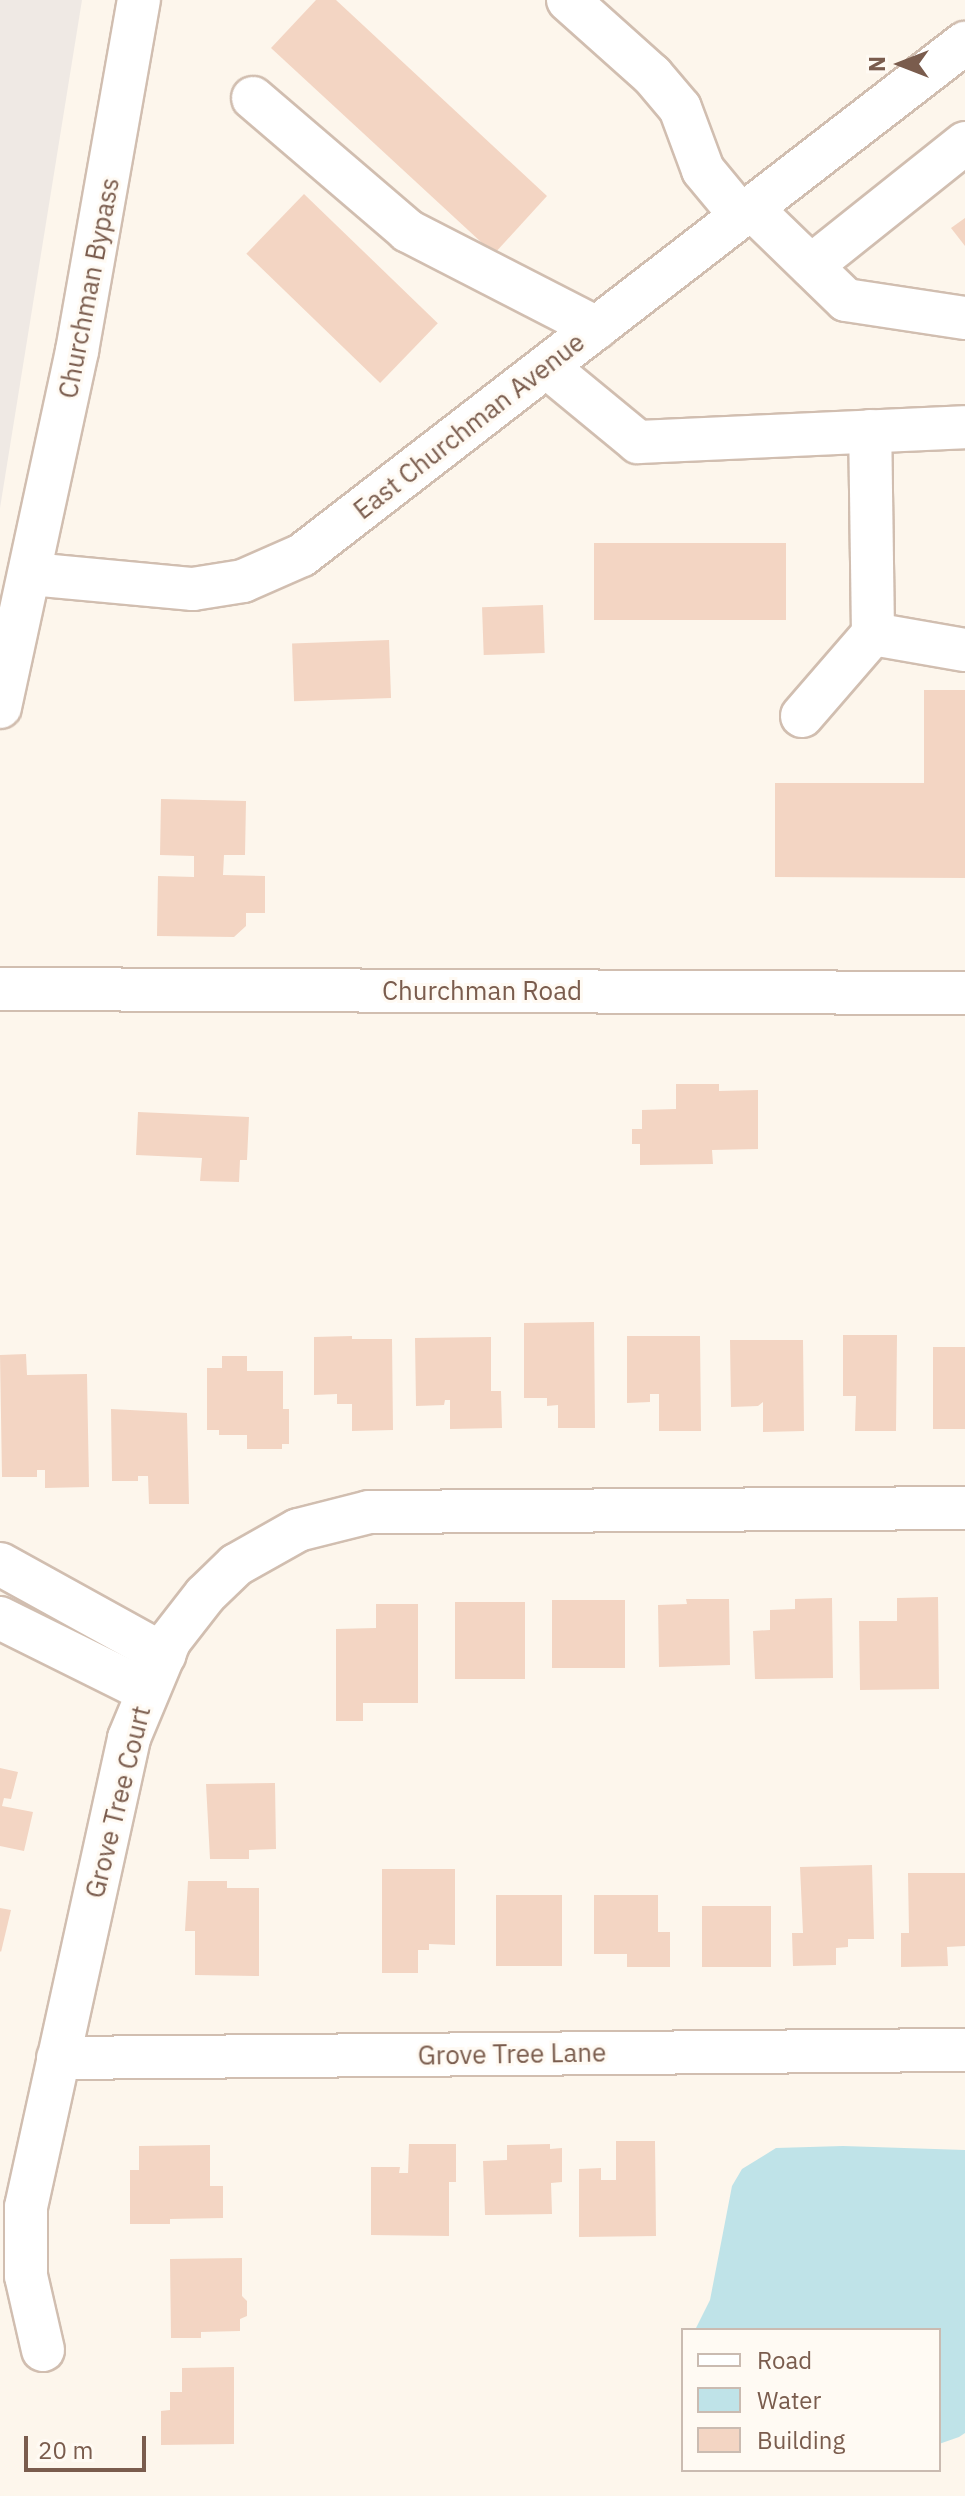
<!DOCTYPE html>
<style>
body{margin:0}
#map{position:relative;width:965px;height:2496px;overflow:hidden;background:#fdf6ec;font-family:"IBM Plex Sans",sans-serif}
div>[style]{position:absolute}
.industrial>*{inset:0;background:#efe9e4}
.water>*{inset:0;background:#bfe3e8}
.building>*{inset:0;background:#f3d5c3;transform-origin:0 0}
.roads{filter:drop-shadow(2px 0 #d1beb0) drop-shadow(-2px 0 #d1beb0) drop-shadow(0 2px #d1beb0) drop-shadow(0 -2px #d1beb0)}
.minor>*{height:42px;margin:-21px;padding:0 21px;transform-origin:21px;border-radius:21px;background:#fff}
span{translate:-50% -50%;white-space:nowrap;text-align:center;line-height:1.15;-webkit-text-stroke:6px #fffaf3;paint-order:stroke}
.street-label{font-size:26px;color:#7a5c4d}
.legend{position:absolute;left:681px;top:2328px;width:260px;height:144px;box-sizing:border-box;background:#fffaf3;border:2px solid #cabbb1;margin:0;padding:10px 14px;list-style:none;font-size:24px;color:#7a5c4d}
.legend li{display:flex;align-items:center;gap:16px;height:40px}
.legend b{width:40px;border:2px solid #cabbb1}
.north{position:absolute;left:861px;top:24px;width:80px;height:80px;-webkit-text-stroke:6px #fffaf3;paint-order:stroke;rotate:270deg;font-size:22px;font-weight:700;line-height:32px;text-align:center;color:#7a5c4d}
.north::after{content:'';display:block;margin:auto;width:28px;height:36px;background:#7a5c4d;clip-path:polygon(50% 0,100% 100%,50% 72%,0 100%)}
.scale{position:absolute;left:24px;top:2436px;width:122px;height:36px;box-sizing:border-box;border:4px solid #7a5c4d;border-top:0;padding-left:10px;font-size:24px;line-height:28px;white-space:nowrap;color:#7a5c4d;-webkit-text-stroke:6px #fffaf3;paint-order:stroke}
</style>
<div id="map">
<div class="industrial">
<div style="clip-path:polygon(0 0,82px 0,0 508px)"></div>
</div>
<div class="water">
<div style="clip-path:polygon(843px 2146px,965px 2150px,965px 2433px,959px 2437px,939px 2444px,939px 2330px,695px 2330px,710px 2300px,732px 2186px,742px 2169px,776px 2148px)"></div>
</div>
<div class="building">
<div style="clip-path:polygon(316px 0,336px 0,547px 196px,494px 254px,271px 48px)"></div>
<div style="left:304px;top:194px;width:186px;height:83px;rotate:44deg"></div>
<div style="clip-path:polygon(965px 218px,965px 246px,951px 228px)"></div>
<div style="left:594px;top:543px;width:192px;height:77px"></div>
<div style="left:543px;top:605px;width:48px;height:61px;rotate:88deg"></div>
<div style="left:389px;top:640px;width:58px;height:97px;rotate:88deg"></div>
<div style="clip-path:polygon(924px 690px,965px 690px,965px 878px,775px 877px,775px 783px,924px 783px)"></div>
<div style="clip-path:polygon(161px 799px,246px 801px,245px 855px,224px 855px,223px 875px,265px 876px,265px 913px,246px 913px,246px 926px,234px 937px,157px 936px,158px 876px,194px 877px,194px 856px,160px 855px)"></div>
<div style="clip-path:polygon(676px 1084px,719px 1084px,719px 1091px,758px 1090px,758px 1149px,712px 1150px,713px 1164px,640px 1165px,640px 1144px,632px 1144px,632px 1129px,642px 1129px,642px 1110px,676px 1109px)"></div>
<div style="clip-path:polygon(138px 1112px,249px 1117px,247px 1160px,240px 1160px,239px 1182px,200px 1181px,202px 1158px,136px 1155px)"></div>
<div style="clip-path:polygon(594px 1322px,595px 1428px,558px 1428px,558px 1405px,547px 1406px,547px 1398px,524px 1398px,524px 1323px)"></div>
<div style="clip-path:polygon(843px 1335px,897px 1335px,896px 1431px,855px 1431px,856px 1396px,843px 1396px)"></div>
<div style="clip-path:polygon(352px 1336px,352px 1339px,392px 1339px,393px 1430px,352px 1431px,352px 1404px,337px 1404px,337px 1394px,314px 1395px,314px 1337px)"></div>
<div style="clip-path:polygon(627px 1336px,700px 1336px,701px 1431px,659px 1431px,659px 1394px,650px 1394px,650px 1402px,627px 1403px)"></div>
<div style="clip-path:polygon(491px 1337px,491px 1391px,501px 1391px,502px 1428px,450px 1429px,450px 1400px,445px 1400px,444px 1405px,416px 1406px,415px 1338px)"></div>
<div style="clip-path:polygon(730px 1340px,803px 1340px,804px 1431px,763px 1432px,763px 1402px,758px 1406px,731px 1407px)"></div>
<div style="left:965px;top:1347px;width:82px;height:32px;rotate:90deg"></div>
<div style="clip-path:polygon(26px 1354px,27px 1375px,87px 1374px,89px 1487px,45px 1488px,45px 1470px,37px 1470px,37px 1477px,2px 1477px,0 1355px)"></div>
<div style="clip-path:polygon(222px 1356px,247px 1356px,247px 1371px,283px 1371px,283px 1409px,289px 1409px,289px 1444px,282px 1444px,282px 1449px,247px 1449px,247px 1435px,219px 1435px,219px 1430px,207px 1430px,207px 1368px,222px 1368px)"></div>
<div style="clip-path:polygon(111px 1409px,187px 1413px,189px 1504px,149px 1504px,148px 1476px,138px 1476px,138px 1481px,112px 1481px)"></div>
<div style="clip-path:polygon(938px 1597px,939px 1689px,860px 1690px,859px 1621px,897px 1621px,897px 1598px)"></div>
<div style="clip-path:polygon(832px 1598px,833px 1678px,755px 1679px,753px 1631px,770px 1630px,770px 1610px,795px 1609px,795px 1599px)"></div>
<div style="clip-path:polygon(686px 1599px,729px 1599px,730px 1665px,659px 1667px,658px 1605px,687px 1604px)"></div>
<div style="left:552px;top:1600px;width:73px;height:68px"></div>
<div style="left:525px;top:1602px;width:77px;height:70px;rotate:90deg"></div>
<div style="clip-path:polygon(376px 1604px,418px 1604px,418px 1703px,363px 1703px,363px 1721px,336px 1721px,336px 1629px,376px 1628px)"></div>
<div style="clip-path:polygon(0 1768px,18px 1772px,11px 1799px,4px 1798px,2px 1806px,33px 1812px,24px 1851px,0 1846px)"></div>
<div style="clip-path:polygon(275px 1783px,276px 1849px,249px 1850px,249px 1859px,210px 1859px,206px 1784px)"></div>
<div style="clip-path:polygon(872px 1865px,874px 1939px,848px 1939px,848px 1947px,836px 1948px,836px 1965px,793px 1966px,792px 1933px,803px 1933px,800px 1867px)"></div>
<div style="clip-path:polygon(382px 1869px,455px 1869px,455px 1945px,429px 1944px,429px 1950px,418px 1950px,418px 1973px,382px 1973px)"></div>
<div style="clip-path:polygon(908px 1873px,965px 1873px,965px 1946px,947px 1947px,948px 1966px,901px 1967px,901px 1933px,909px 1933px)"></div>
<div style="clip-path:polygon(188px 1881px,227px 1881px,227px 1888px,259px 1888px,259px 1976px,195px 1975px,195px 1931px,185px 1931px)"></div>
<div style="left:496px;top:1895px;width:66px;height:71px"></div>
<div style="clip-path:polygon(594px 1895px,658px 1895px,658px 1932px,670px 1932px,670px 1967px,627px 1967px,627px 1954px,594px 1954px)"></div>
<div style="left:702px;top:1906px;width:69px;height:61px"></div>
<div style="clip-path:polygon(0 1908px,11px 1910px,1px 1952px,0 1951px)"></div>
<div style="clip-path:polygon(616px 2141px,655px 2141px,656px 2236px,579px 2237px,579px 2169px,601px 2168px,601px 2180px,616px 2180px)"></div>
<div style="clip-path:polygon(409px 2144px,456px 2144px,456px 2182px,449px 2182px,449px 2236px,371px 2235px,371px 2167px,400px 2167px,399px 2173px,408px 2173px)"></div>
<div style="clip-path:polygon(550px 2144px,550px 2149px,562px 2148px,562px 2182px,551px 2183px,552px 2214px,485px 2215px,483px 2161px,507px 2160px,507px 2145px)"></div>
<div style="clip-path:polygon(210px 2145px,210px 2186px,223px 2186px,223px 2218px,170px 2219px,170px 2224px,130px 2224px,130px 2170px,139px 2170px,139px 2146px)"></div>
<div style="clip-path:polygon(242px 2258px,242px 2296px,247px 2301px,247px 2316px,240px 2319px,240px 2331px,201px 2332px,201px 2338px,171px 2338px,170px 2259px)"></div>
<div style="clip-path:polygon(234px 2367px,234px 2444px,161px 2445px,161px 2411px,170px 2410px,170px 2392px,182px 2392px,182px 2368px)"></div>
</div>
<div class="roads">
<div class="minor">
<div style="left:568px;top:0;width:113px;rotate:41.8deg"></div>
<div style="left:652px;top:75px;width:43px;rotate:49.7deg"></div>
<div style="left:680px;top:108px;width:66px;rotate:69.6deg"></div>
<div style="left:703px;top:170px;width:60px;rotate:50.4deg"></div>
<div style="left:253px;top:98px;width:204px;rotate:40.6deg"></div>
<div style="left:408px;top:231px;width:212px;rotate:27.2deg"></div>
<div style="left:751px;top:208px;width:132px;rotate:44.1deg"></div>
<div style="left:846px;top:300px;width:120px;rotate:8.6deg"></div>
<div style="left:811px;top:266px;width:197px;rotate:-38.6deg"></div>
<div style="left:547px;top:367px;width:118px;rotate:39.5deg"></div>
<div style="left:638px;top:442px;width:327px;rotate:-2.6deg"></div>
<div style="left:31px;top:574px;width:163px;rotate:5.3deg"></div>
<div style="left:193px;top:589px;width:51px;rotate:-9.1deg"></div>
<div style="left:243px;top:581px;width:64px;rotate:-23.8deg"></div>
<div style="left:302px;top:555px;width:838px;rotate:-37.68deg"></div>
<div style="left:873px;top:634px;width:93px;rotate:9.9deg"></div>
<div style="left:0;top:707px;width:364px;rotate:-77.8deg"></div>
<div style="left:77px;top:351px;width:356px;rotate:-80deg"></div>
<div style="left:802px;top:716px;width:108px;rotate:-49.1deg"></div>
<div style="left:873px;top:634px;width:203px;rotate:-90.8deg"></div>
<div style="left:0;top:989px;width:965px;rotate:0.24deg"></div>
<div style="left:0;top:1564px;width:188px;rotate:28.9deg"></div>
<div style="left:0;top:1618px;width:164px;rotate:26.4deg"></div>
<div style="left:58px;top:2058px;width:907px;rotate:-0.51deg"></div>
<div style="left:43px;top:2350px;width:76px;rotate:-102.9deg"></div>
<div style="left:26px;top:2276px;width:69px;rotate:-90deg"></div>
<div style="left:26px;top:2207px;width:480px;rotate:-77.6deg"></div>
<div style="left:129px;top:1738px;width:106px;rotate:-67.3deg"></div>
<div style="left:170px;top:1640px;width:57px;rotate:-52.1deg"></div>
<div style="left:205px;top:1595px;width:43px;rotate:-44.1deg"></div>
<div style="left:236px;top:1565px;width:71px;rotate:-29.4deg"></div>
<div style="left:298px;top:1530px;width:73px;rotate:-14.2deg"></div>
<div style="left:369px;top:1512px;width:596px;rotate:-0.38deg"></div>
</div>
</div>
<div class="street-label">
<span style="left:89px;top:288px;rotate:-79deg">Churchman Bypass</span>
<span style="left:469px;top:426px;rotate:-38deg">East Churchman Avenue</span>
<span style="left:482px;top:991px">Churchman Road</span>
<span style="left:118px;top:1802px;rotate:-76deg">Grove Tree Court</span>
<span style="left:512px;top:2054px;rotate:-1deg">Grove Tree Lane</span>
</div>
<ul class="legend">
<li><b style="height:10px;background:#fff"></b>Road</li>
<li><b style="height:22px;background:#bfe3e8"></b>Water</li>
<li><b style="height:22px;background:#f3d5c3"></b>Building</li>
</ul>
<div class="north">N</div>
<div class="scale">20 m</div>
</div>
